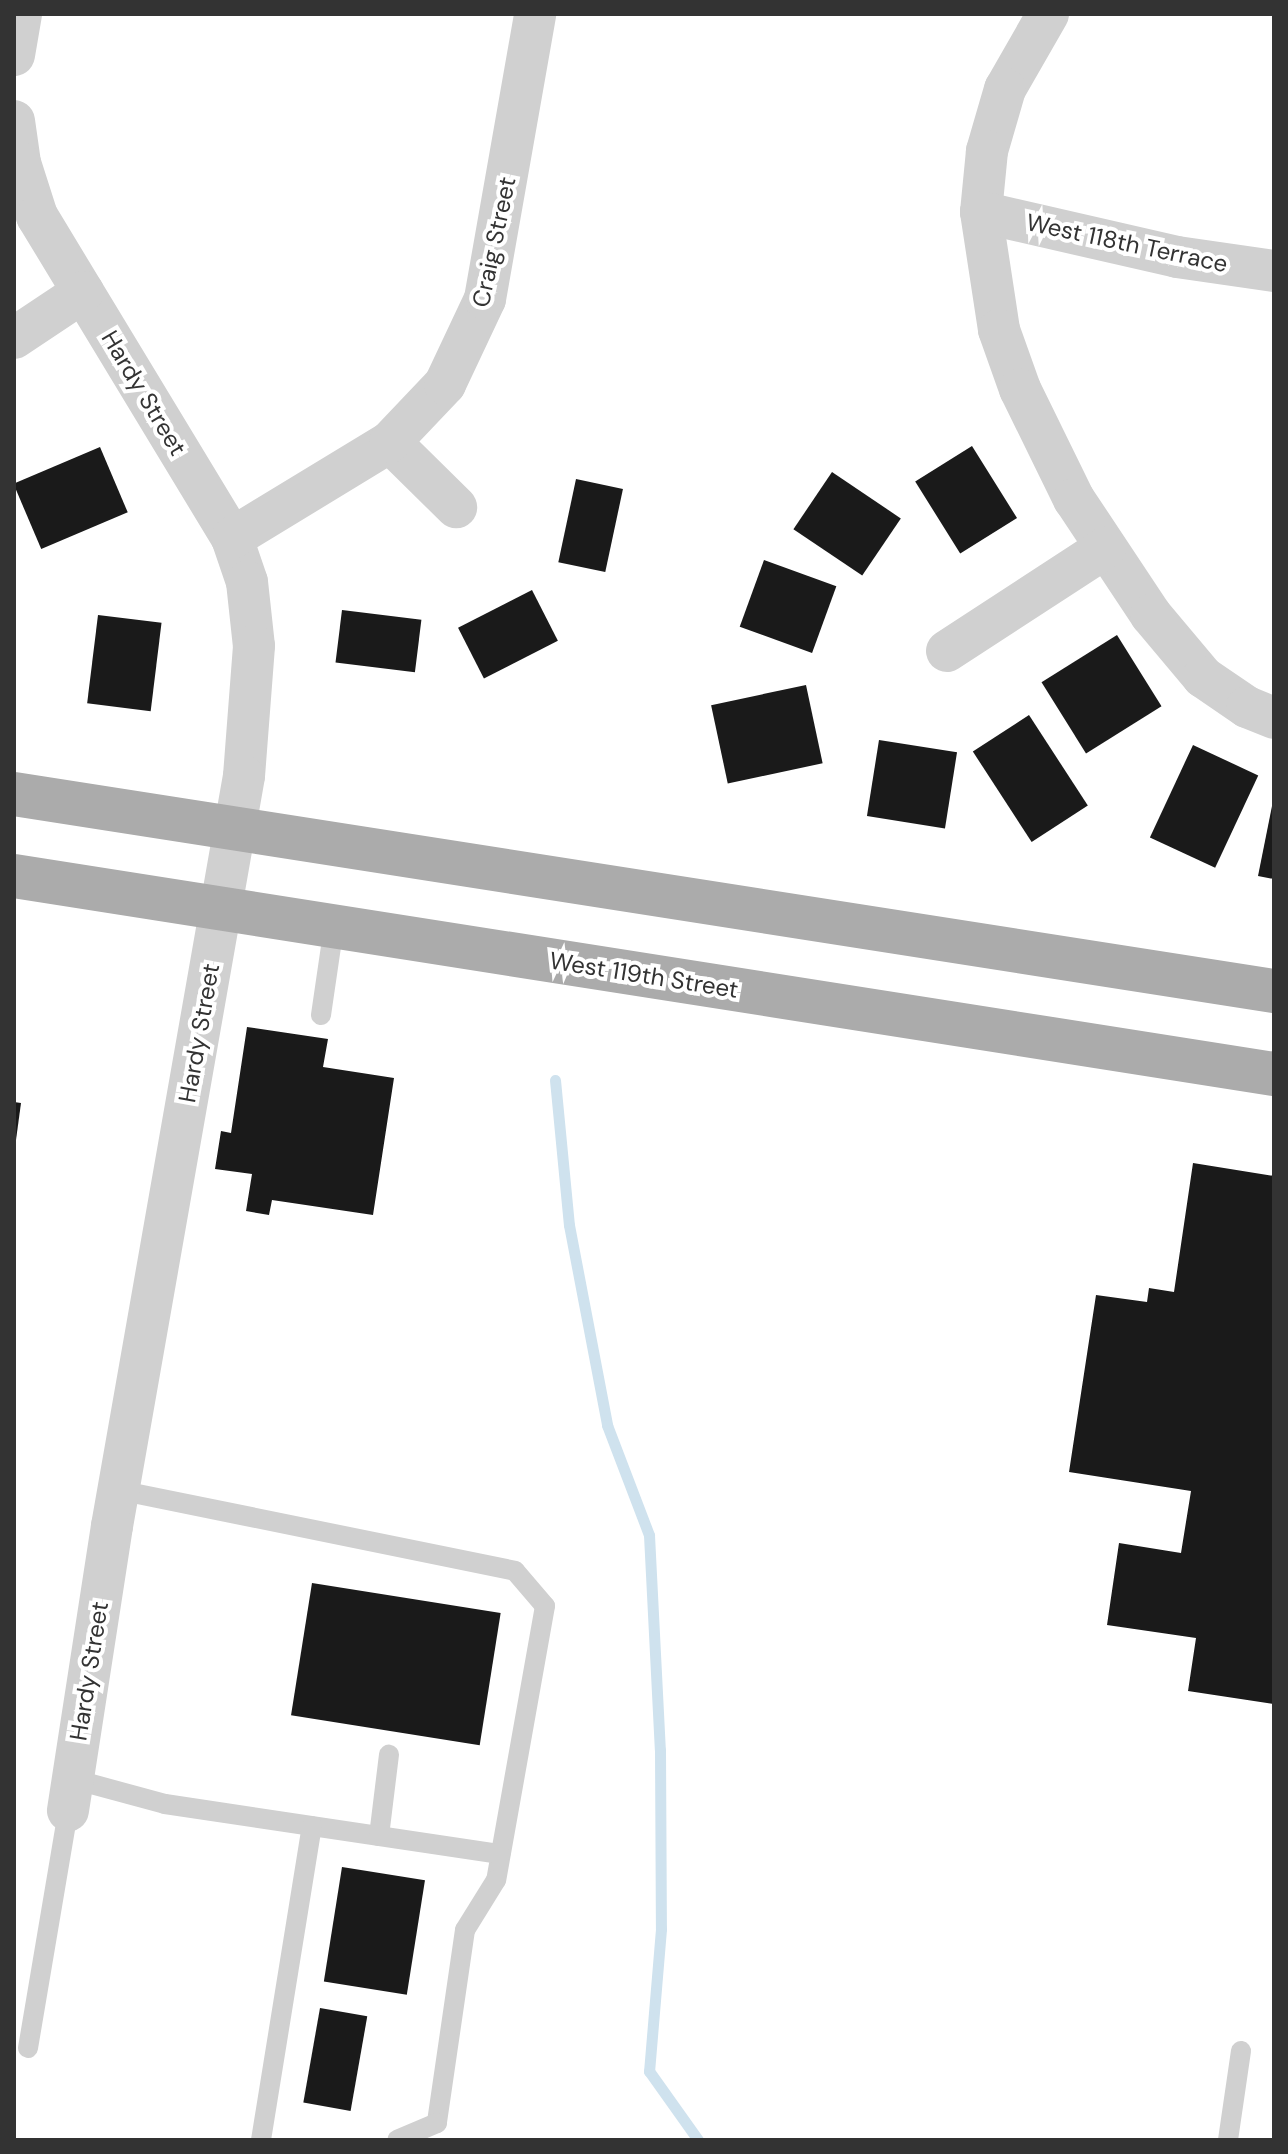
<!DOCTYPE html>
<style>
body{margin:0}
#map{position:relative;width:1288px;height:2154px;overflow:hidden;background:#fff;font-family:"DM Sans",sans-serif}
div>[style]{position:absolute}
.stream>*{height:11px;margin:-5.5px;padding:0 5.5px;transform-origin:5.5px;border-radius:5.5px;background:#cfe2ee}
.building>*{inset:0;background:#1a1a1a;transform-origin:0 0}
.service>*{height:20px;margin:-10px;padding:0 10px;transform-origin:10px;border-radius:10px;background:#d0d0d0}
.minor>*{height:42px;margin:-21px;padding:0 21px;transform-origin:21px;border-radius:21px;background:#d0d0d0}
.primary>*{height:44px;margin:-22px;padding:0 22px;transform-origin:22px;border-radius:22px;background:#ababab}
span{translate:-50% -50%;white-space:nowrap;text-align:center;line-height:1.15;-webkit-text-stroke:8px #fff;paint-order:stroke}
.street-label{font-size:24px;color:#333}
.frame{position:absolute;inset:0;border:16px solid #333;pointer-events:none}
</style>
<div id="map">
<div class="stream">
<div style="left:555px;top:1080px;width:146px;rotate:84.5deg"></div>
<div style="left:569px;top:1225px;width:204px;rotate:79.2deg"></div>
<div style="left:607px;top:1425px;width:118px;rotate:69.1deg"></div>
<div style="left:649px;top:1535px;width:215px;rotate:87.1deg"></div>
<div style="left:660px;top:1750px;width:179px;rotate:89.7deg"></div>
<div style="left:661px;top:1929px;width:143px;rotate:94.8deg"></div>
<div style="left:649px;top:2071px;width:85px;rotate:54.6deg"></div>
</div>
<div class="building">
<div style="left:972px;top:446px;width:85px;height:67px;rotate:58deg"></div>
<div style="left:100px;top:447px;width:71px;height:94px;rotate:67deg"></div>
<div style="left:832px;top:472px;width:83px;height:69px;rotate:34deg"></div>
<div style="left:576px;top:479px;width:48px;height:85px;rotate:12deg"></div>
<div style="left:764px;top:560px;width:77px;height:71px;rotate:20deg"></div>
<div style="left:532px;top:590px;width:57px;height:83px;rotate:63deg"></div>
<div style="left:342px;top:610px;width:80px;height:53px;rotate:7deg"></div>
<div style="left:98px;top:615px;width:64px;height:89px;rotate:7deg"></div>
<div style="left:1117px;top:635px;width:84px;height:89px;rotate:58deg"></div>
<div style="left:806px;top:685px;width:80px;height:97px;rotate:78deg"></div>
<div style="left:1029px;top:715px;width:108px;height:67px;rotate:57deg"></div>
<div style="left:879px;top:740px;width:79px;height:77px;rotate:9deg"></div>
<div style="left:1193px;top:745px;width:72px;height:102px;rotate:25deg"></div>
<div style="clip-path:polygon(1273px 801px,1274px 801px,1274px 879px,1258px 876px)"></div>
<div style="clip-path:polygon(247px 1027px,328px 1039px,323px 1067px,394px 1078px,373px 1215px,272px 1200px,269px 1215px,246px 1211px,252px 1174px,215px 1169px,221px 1131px,231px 1133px)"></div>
<div style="clip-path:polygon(14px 1102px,21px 1103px,16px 1140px,14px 1140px)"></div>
<div style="clip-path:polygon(1193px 1163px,1274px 1176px,1274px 1704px,1188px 1691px,1196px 1638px,1107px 1625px,1119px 1543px,1181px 1553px,1191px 1491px,1069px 1472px,1096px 1295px,1147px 1302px,1149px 1288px,1174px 1292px)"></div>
<div style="left:312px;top:1583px;width:191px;height:134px;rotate:9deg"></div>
<div style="left:342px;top:1867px;width:84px;height:116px;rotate:9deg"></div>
<div style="left:320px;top:2008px;width:48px;height:96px;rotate:10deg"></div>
</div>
<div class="service">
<div style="left:321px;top:1015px;width:90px;rotate:-81.7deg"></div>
<div style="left:118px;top:1490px;width:405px;rotate:11.5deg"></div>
<div style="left:515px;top:1571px;width:46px;rotate:49.4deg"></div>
<div style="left:545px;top:1606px;width:278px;rotate:100.1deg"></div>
<div style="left:496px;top:1880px;width:59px;rotate:121.8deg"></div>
<div style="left:465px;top:1930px;width:195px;rotate:98.3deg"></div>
<div style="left:437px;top:2123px;width:43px;rotate:157deg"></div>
<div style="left:73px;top:1779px;width:95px;rotate:15.2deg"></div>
<div style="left:165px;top:1804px;width:339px;rotate:8.5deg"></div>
<div style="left:379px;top:1836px;width:82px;rotate:-83deg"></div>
<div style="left:28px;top:2048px;width:240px;rotate:-80.4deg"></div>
<div style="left:261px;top:2140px;width:318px;rotate:-80.8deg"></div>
<div style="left:1228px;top:2140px;width:90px;rotate:-81.7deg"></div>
</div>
<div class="minor">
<div style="left:1048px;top:14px;width:86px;rotate:119.8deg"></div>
<div style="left:1005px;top:89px;width:65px;rotate:106.2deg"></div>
<div style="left:987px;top:151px;width:61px;rotate:95.6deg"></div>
<div style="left:981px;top:212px;width:119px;rotate:81.3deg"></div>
<div style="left:999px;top:330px;width:63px;rotate:70.4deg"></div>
<div style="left:1020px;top:389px;width:123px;rotate:63.9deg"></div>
<div style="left:1074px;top:499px;width:139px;rotate:56.4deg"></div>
<div style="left:1151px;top:615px;width:81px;rotate:50deg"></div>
<div style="left:1203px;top:677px;width:53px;rotate:34.3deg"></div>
<div style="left:1247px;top:707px;width:29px;rotate:22deg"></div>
<div style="left:14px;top:55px;width:42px;rotate:-80.3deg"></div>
<div style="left:14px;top:121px;width:42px;rotate:81.9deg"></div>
<div style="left:20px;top:163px;width:56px;rotate:72.2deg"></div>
<div style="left:37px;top:216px;width:376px;rotate:58.8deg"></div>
<div style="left:232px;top:538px;width:46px;rotate:71.2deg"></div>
<div style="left:247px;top:582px;width:64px;rotate:83.8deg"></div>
<div style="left:254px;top:646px;width:130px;rotate:94.4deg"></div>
<div style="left:244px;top:776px;width:762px;rotate:99.98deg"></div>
<div style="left:112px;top:1526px;width:288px;rotate:98.8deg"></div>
<div style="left:981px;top:212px;width:201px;rotate:12.9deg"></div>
<div style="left:1177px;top:257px;width:98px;rotate:8.2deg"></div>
<div style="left:14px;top:338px;width:83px;rotate:-33.7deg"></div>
<div style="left:390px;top:442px;width:93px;rotate:44.6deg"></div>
<div style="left:232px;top:538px;width:185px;rotate:-31.3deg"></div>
<div style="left:390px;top:442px;width:80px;rotate:-46.5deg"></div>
<div style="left:445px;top:384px;width:94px;rotate:-64.8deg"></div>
<div style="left:485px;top:299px;width:289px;rotate:-80deg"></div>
<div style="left:947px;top:651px;width:189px;rotate:-33.1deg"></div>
</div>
<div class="primary">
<div style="left:14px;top:794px;width:1275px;rotate:8.89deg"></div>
<div style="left:14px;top:876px;width:1275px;rotate:8.93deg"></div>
</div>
<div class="street-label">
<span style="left:494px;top:242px;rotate:-78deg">Craig Street</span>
<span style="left:1127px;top:243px;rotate:12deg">West 118th Terrace</span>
<span style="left:144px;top:393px;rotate:59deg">Hardy Street</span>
<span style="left:644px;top:975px;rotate:9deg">West 119th Street</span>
<span style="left:199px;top:1033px;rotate:-80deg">Hardy Street</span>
<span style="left:89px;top:1671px;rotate:-81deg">Hardy Street</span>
</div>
<div class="frame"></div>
</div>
